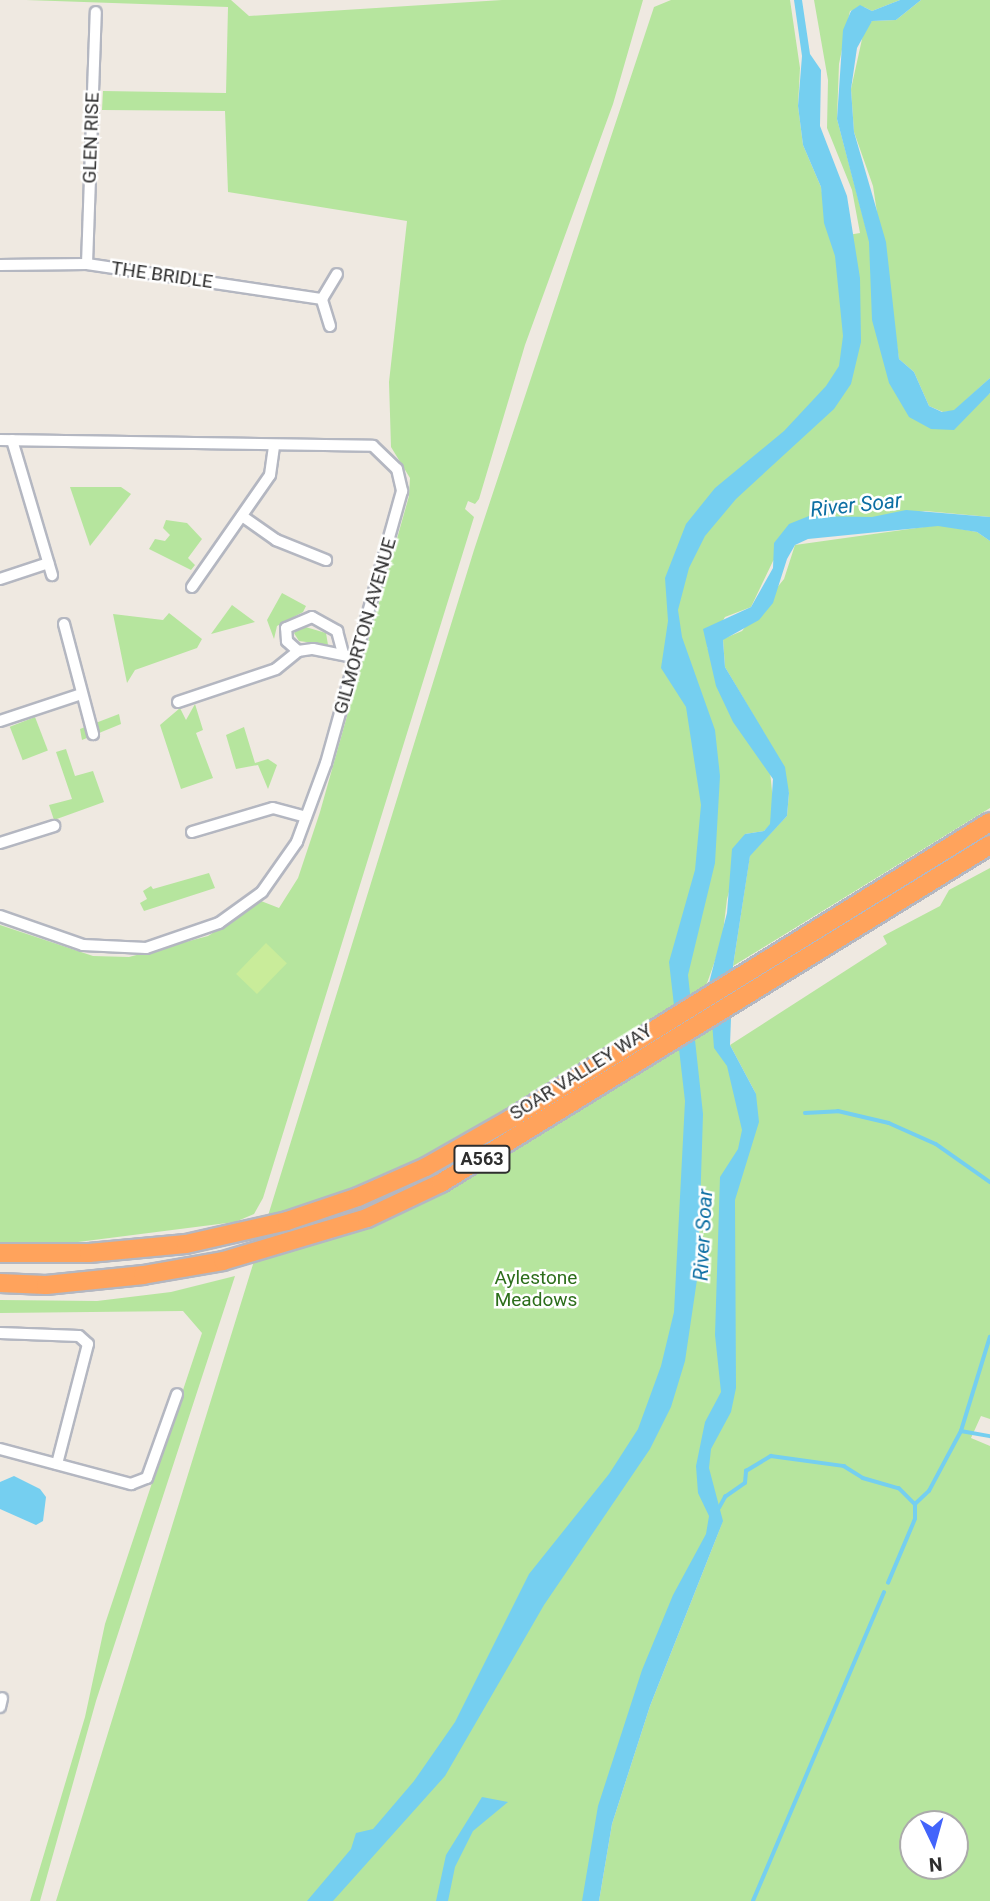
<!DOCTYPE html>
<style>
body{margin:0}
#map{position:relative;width:990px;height:1901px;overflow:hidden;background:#efe9e1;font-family:Roboto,sans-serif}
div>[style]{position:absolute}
.green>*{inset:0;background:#b6e59e;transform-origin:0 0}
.pitch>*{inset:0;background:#c9ec9a;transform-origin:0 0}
.water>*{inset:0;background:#75cff0}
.stream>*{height:3.5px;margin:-1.75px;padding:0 1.75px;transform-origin:1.75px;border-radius:1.75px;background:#75cff0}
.roads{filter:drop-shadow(2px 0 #b4b7c1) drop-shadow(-2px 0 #b4b7c1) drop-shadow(0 2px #b4b7c1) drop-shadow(0 -2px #b4b7c1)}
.street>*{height:10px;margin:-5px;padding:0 5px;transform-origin:5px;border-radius:5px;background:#fff}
.highway>*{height:18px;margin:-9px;padding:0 9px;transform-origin:9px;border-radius:9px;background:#ffa35c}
span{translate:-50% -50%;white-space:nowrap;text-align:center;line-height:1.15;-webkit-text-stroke:5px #fff;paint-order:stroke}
.shield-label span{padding:2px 5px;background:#fff;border:2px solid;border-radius:5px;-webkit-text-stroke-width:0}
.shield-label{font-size:18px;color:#2e2e2e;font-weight:700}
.street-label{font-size:19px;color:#2e2e2e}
.park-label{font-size:19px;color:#2c6e1b}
.water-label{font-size:21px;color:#0d6fa3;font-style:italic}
.north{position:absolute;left:899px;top:1810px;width:70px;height:70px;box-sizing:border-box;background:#fff;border:2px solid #ababab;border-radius:50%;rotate:175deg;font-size:19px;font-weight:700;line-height:28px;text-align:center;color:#2e2e2e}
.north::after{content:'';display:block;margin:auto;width:24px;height:32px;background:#4264fb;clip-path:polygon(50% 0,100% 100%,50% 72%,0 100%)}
</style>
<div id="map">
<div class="green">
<div style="clip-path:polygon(26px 0,231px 0,249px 16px,502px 0,643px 0,613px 104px,525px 345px,479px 499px,475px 504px,468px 501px,465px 509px,474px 517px,263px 1198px,254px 1214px,235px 1222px,78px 1242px,15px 1245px,0 1243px,0 925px,93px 956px,129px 957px,208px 936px,261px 901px,279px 908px,298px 878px,320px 812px,409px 496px,410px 478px,391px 447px,389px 382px,407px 221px,228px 192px,225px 111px,102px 110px,103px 91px,226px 93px,228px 7px)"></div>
<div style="clip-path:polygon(evenodd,671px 0,790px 0,800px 68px,798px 106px,803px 145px,821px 187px,830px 238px,860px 233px,852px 190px,827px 128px,828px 80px,814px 0,900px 0,872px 11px,864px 7px,850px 11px,839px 64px,837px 119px,867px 232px,871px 232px,884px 341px,934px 427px,990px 393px,990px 517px,925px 511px,872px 521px,813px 518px,773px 561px,751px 607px,725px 617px,707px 647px,770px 771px,773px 801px,771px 824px,764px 831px,745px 834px,727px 899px,722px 941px,706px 986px,723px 1046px,756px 1094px,730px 1045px,887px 944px,883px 936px,940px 906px,949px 890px,990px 868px,990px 1419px,981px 1416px,971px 1438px,990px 1446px,990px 1901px,599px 1901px,612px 1824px,650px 1706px,723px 1521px,611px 1788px,592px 1901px,56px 1901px,474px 550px,654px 7px,671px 0,913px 1824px,955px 1824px,955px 1866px,913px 1866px,913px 1824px)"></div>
<div style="clip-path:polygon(921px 0,990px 0,990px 378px,954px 411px,943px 412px,929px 406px,914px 372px,899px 359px,873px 186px,854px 132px,851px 89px,864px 30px,872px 21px,896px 20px)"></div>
<div style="clip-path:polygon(70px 487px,121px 487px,131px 494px,90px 546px)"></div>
<div style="clip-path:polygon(166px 520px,187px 523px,202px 539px,188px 558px,195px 565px,191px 570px,149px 549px,155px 539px,165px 541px,170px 535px,163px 528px)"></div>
<div style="clip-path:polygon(938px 525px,977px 532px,990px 541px,990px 808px,733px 966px,750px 855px,787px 816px,789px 793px,771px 745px,725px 667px,723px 639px,742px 631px,784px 579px,795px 545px)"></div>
<div style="clip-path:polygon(282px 593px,306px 606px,303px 612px,277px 626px,274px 639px,267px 620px)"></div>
<div style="clip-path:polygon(232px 605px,255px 622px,211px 634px)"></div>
<div style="clip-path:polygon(169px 613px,202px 639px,197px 648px,135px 670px,127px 683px,113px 614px,163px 620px)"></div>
<div style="clip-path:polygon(302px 626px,326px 633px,328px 645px,299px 641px,294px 633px)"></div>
<div style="clip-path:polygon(195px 704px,203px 730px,196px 733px,213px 778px,181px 789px,160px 725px,180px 708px,186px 720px)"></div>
<div style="clip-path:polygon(119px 714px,121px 724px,82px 740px,80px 729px)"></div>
<div style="left:35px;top:717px;width:36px;height:27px;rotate:69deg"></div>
<div style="clip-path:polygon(244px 727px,255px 763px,268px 759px,277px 765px,268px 789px,258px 765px,236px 769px,226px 735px)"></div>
<div style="clip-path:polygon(66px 749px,75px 776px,93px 771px,104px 802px,54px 820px,49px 805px,72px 799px,56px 752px)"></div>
<div style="clip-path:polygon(209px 873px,215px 888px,144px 911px,140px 903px,147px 899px,143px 891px,151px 886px,153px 889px)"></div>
<div style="clip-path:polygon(235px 1276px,96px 1701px,40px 1901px,30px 1901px,85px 1717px,105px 1624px,202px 1333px,183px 1311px,0 1313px,0 1300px,97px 1301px,171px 1292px)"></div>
</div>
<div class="pitch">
<div style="left:266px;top:943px;width:29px;height:43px;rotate:44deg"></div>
</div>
<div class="water">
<div style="clip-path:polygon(794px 0,802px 0,810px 54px,821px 70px,820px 126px,847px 196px,860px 278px,861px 342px,851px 384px,834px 409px,736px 499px,705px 536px,689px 568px,678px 610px,682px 637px,715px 730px,720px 776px,715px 863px,688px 975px,703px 1114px,698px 1273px,685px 1361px,671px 1407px,650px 1449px,544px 1605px,445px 1776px,333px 1901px,307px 1901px,351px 1849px,356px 1833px,373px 1829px,414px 1781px,455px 1722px,529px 1574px,609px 1474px,638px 1429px,661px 1366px,674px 1312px,685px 1101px,669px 962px,695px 870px,701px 805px,686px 707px,661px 668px,668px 621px,665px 578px,686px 524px,715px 488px,784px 431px,826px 386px,839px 366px,843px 336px,835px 256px,824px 223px,821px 187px,803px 145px,798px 106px,802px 56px)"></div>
<div style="clip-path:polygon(900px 0,921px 0,896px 20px,872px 21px,857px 48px,851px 89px,854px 132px,886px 242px,899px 359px,914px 372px,929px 406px,942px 412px,954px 410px,990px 378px,990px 393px,954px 430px,931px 429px,909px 417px,889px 383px,872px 320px,869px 242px,837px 119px,843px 30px,851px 11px,860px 5px,872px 11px)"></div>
<div style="clip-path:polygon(906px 510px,990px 517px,990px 541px,977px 532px,938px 526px,808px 539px,795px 545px,787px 559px,773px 603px,759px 620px,723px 640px,725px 667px,785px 767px,789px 793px,787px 816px,750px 856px,733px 966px,730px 1045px,756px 1094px,759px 1122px,735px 1200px,736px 1388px,731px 1412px,711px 1449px,709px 1468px,723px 1521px,650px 1706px,612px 1824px,599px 1901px,582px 1901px,598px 1806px,642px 1670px,673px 1595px,706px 1534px,709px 1516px,698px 1493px,696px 1466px,705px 1422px,721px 1392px,715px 1335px,720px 1177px,738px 1149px,742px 1130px,727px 1066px,714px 1048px,709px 983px,727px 913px,732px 849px,745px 834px,764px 831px,770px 824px,773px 779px,733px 722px,716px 686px,703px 629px,751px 607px,773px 568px,774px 543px,789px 524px,809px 516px,872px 517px)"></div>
<div style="clip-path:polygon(14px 1476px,40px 1489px,46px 1497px,43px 1521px,36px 1525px,0 1509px,0 1482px)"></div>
<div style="clip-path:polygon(482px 1797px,508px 1802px,473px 1831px,455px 1867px,448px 1901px,436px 1901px,446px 1855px)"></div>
</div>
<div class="stream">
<div style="left:805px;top:1113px;width:33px;rotate:-3deg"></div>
<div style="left:838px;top:1111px;width:52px;rotate:13.2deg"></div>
<div style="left:889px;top:1123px;width:51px;rotate:24.1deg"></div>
<div style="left:936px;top:1144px;width:66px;rotate:35.1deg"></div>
<div style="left:961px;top:1431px;width:98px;rotate:-72.9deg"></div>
<div style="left:719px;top:1508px;width:13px;rotate:-61deg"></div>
<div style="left:725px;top:1497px;width:24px;rotate:-35deg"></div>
<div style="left:745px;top:1483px;width:12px;rotate:-85deg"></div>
<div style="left:746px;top:1471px;width:29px;rotate:-31deg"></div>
<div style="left:771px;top:1456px;width:74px;rotate:7.8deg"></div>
<div style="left:844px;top:1466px;width:22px;rotate:32deg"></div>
<div style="left:863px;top:1478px;width:37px;rotate:16deg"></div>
<div style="left:899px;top:1488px;width:23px;rotate:45deg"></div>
<div style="left:915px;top:1504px;width:19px;rotate:-43deg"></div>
<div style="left:929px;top:1491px;width:68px;rotate:-61.9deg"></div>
<div style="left:961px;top:1431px;width:29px;rotate:10deg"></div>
<div style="left:888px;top:1583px;width:69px;rotate:-67.1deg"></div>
<div style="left:915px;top:1519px;width:15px;rotate:-90deg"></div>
<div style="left:753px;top:1901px;width:335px;rotate:-67deg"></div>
</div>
<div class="roads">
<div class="street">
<div style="left:87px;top:264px;width:252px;rotate:-88deg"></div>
<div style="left:0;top:265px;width:87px;rotate:-0.7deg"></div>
<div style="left:87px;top:264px;width:238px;rotate:8.5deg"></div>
<div style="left:330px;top:326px;width:28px;rotate:-107deg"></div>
<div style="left:322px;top:299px;width:29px;rotate:-59deg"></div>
<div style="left:0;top:440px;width:373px;rotate:0.9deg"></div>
<div style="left:373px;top:446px;width:33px;rotate:44deg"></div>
<div style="left:397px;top:469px;width:23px;rotate:77deg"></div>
<div style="left:402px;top:491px;width:282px;rotate:105.6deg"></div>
<div style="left:326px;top:763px;width:84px;rotate:110.2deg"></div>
<div style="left:297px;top:842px;width:61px;rotate:125deg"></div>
<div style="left:262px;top:892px;width:53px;rotate:144.2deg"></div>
<div style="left:219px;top:923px;width:77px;rotate:161.1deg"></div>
<div style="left:146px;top:948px;width:63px;rotate:-177.3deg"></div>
<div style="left:83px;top:945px;width:88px;rotate:-160.7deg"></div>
<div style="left:12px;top:440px;width:141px;rotate:73.5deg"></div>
<div style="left:242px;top:516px;width:42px;rotate:35.2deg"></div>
<div style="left:276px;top:540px;width:54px;rotate:21.8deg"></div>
<div style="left:0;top:579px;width:51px;rotate:-18.4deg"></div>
<div style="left:192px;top:587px;width:136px;rotate:-55.1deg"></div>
<div style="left:270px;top:475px;width:30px;rotate:-82deg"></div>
<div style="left:64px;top:624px;width:114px;rotate:75.2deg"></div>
<div style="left:298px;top:651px;width:15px;rotate:-138deg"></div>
<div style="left:287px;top:641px;width:13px;rotate:-94deg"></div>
<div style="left:286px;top:628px;width:28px;rotate:-23deg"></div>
<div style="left:312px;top:617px;width:29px;rotate:29deg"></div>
<div style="left:337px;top:631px;width:24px;rotate:75deg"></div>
<div style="left:178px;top:702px;width:103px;rotate:-18.6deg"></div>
<div style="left:276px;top:669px;width:28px;rotate:-39deg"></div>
<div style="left:298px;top:651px;width:15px;rotate:-8deg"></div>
<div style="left:313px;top:649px;width:41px;rotate:11.3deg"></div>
<div style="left:0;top:721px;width:85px;rotate:-18.4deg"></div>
<div style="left:192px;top:832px;width:84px;rotate:-16.5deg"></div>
<div style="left:273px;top:808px;width:34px;rotate:15deg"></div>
<div style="left:0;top:843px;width:57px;rotate:-17.5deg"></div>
<div style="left:0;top:1333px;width:79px;rotate:2.2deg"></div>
<div style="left:79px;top:1336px;width:12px;rotate:42deg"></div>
<div style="left:88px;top:1344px;width:124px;rotate:104.5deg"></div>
<div style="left:0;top:1449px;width:136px;rotate:15deg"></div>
<div style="left:131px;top:1484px;width:17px;rotate:-21deg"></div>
<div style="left:147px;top:1478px;width:89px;rotate:-70.3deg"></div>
<div style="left:0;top:1707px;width:9px;rotate:-77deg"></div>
</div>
<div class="highway">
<div style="left:0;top:1253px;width:89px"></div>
<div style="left:89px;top:1253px;width:97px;rotate:-5.3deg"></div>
<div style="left:186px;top:1244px;width:104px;rotate:-12.8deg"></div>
<div style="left:287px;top:1221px;width:75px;rotate:-18.7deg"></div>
<div style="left:358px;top:1197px;width:74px;rotate:-23.8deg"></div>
<div style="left:426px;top:1167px;width:99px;rotate:-29.7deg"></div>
<div style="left:512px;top:1118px;width:562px;rotate:-31.77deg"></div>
<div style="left:0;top:1283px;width:46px;rotate:2.5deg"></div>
<div style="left:46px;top:1285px;width:98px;rotate:-5.9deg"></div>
<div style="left:143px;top:1275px;width:81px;rotate:-9.9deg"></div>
<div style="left:223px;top:1261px;width:150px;rotate:-16.6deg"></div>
<div style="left:367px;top:1218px;width:82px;rotate:-25.3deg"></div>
<div style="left:441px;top:1183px;width:645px;rotate:-31.62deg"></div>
</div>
</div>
<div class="shield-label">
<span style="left:482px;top:1159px">A563</span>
</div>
<div class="street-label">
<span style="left:91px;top:138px;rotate:-88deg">GLEN RISE</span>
<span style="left:162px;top:275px;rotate:8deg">THE BRIDLE</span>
<span style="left:365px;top:626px;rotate:-74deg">GILMORTON AVENUE</span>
<span style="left:581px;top:1072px;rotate:-32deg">SOAR VALLEY WAY</span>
</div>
<div class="park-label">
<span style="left:536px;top:1289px">Aylestone<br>Meadows</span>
</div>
<div class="water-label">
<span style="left:856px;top:505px;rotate:-6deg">River Soar</span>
<span style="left:703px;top:1235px;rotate:-87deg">River Soar</span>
</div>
<div class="north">N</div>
</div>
